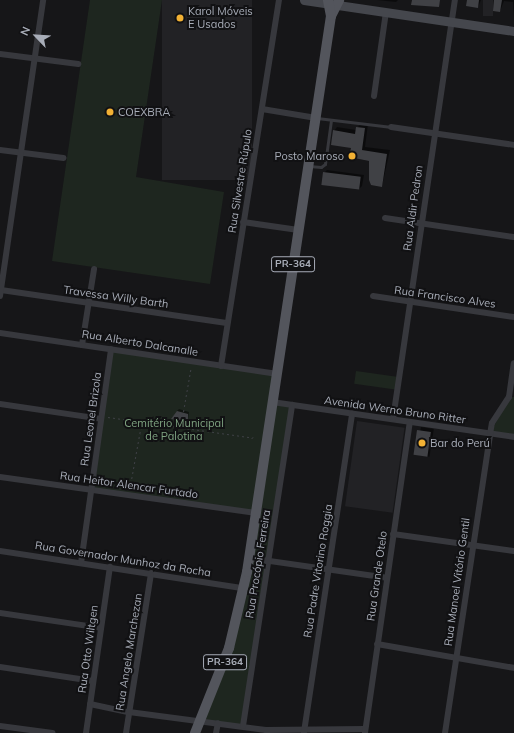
<!DOCTYPE html>
<meta charset="utf-8">
<style>
body{margin:0}
#map{position:relative;width:514px;height:733px;overflow:hidden;background:#161618;font-family:Mulish,sans-serif}
div>[style]{position:absolute}
.built>*{inset:0;background:#222225;transform-origin:0 0}
.green>*{inset:0;background:#1e261f;transform-origin:0 0}
.shadow>*{inset:0;background:#0007;transform-origin:0 0}
.building>*{inset:0;background:#404145;transform-origin:0 0}
.path>*{height:1px;margin-top:-0.5px;transform-origin:0;background:repeating-linear-gradient(90deg,#3d3f44 0 2px,transparent 0 5px)}
.lane>*{height:3px;margin:-1.5px;padding:0 1.5px;transform-origin:1.5px;border-radius:1.5px;background:#37383d}
.street>*{height:6px;margin:-3px;padding:0 3px;transform-origin:3px;border-radius:3px;background:#37383d}
.secondary>*{height:9px;margin:-4.5px;padding:0 4.5px;transform-origin:4.5px;border-radius:4.5px;background:#45474d}
.primary>*{height:10px;margin:-5px;padding:0 5px;transform-origin:5px;border-radius:5px;background:#53555c}
.dots>*{width:11px;height:11px;translate:-50% -50%;box-sizing:border-box;border:2px solid #111113;border-radius:50%}
span{translate:-50% -50%;white-space:nowrap;text-align:center;line-height:1.15;-webkit-text-stroke:4px #111113;paint-order:stroke}
.shield-label span{padding:1px 3px;background:#111113;border:1px solid;border-radius:3px;-webkit-text-stroke-width:0}
.shield-label{font-size:10px;color:#a8adb8;font-weight:700}
.poi-label{font-size:11px;color:#a8adb8}
.left{translate:0 -50%;text-align:left}
.right{translate:-100% -50%;text-align:right}
.street-label{font-size:11px;color:#a8adb8}
.park-label{font-size:11px;color:#7fa381}
.north{position:absolute;left:16px;top:16px;width:40px;height:40px;-webkit-text-stroke:3px #111113;paint-order:stroke;rotate:295deg;font-size:11px;font-weight:700;line-height:16px;text-align:center;color:#a8adb8}
.north::after{content:'';display:block;margin:auto;width:14px;height:18px;background:#a8adb8;clip-path:polygon(50% 0,100% 100%,50% 72%,0 100%)}
</style>
<div id="map">
<div class="built">
<div style="left:162px;top:0;width:90px;height:180px"></div>
<div style="left:483px;top:0;width:10px;height:16px"></div>
<div style="left:357px;top:421px;width:48px;height:86px;rotate:8deg"></div>
</div>
<div class="green">
<div style="clip-path:polygon(90px 0,162px 0,136px 177px,224px 192px,210px 284px,52px 261px)"></div>
<div style="clip-path:polygon(111px 349px,276px 374px,272px 402px,292px 405px,243px 726px,201px 720px,219px 681px,256px 513px,91px 490px)"></div>
<div style="left:356px;top:371px;width:43px;height:13px;rotate:8deg"></div>
<div style="clip-path:polygon(509px 397px,514px 397px,514px 437px,490px 434px)"></div>
</div>
<div class="shadow">
<div style="clip-path:polygon(377px 0,398px 0,396px 2px)"></div>
<div style="clip-path:polygon(469px 0,481px 0,478px 7px)"></div>
<div style="clip-path:polygon(494px 0,514px 0,514px 18px,513px 2px,504px 1px,500px 11px)"></div>
<div style="clip-path:polygon(361px 123px,368px 124px,365px 147px,390px 150px,382px 186px,373px 162px,350px 157px,352px 148px,334px 131px,337px 127px,356px 130px)"></div>
<div style="clip-path:polygon(327px 170px,364px 175px,362px 186px,359px 189px,324px 173px)"></div>
<div style="clip-path:polygon(179px 409px,189px 412px,188px 420px,177px 411px)"></div>
<div style="left:421px;top:427px;width:13px;height:28px;rotate:9deg"></div>
</div>
<div class="building">
<div style="clip-path:polygon(412px 0,440px 0,439px 7px,411px 5px)"></div>
<div style="clip-path:polygon(467px 0,479px 0,478px 8px,466px 6px)"></div>
<div style="clip-path:polygon(494px 0,502px 0,500px 12px,493px 11px)"></div>
<div style="clip-path:polygon(356px 127px,365px 128px,362px 150px,387px 154px,382px 187px,371px 185px,369px 180px,369px 161px,349px 157px,351px 148px,331px 145px,333px 130px,355px 134px)"></div>
<div style="left:323px;top:172px;width:38px;height:13px;rotate:7deg"></div>
<div style="clip-path:polygon(177px 411px,188px 414px,188px 421px,171px 419px)"></div>
<div style="left:417px;top:430px;width:14px;height:25px;rotate:8deg"></div>
</div>
<div class="path">
<div style="left:108px;top:417px;width:149px;rotate:8.1deg"></div>
<div style="left:181px;top:426px;width:59px;rotate:-80.2deg"></div>
<div style="left:130px;top:488px;width:68px;rotate:-79.8deg"></div>
</div>
<div class="lane">
<div style="left:317px;top:118px;width:75px;rotate:6.9deg"></div>
<div style="left:309px;top:166px;width:12px;rotate:5deg"></div>
<div style="left:321px;top:167px;width:5px;rotate:-37deg"></div>
<div style="left:325px;top:164px;width:44px;rotate:-82.2deg"></div>
</div>
<div class="street">
<div style="left:0;top:54px;width:79px;rotate:7.3deg"></div>
<div style="left:374px;top:96px;width:85px;rotate:-81.9deg"></div>
<div style="left:262px;top:109px;width:55px;rotate:9.5deg"></div>
<div style="left:391px;top:127px;width:124px;rotate:8.3deg"></div>
<div style="left:0;top:150px;width:64px;rotate:7.1deg"></div>
<div style="left:385px;top:218px;width:130px;rotate:8.4deg"></div>
<div style="left:243px;top:222px;width:56px;rotate:8.3deg"></div>
<div style="left:1px;top:290px;width:228px;rotate:8.3deg"></div>
<div style="left:0;top:296px;width:299px;rotate:-81.7deg"></div>
<div style="left:373px;top:296px;width:143px;rotate:8.5deg"></div>
<div style="left:0;top:333px;width:279px;rotate:8.4deg"></div>
<div style="left:82px;top:345px;width:77px;rotate:-81deg"></div>
<div style="left:221px;top:366px;width:371px;rotate:-81deg"></div>
<div style="left:272px;top:402px;width:245px;rotate:8.2deg"></div>
<div style="left:0;top:404px;width:102px;rotate:8.4deg"></div>
<div style="left:393px;top:419px;width:424px;rotate:-81.6deg"></div>
<div style="left:0;top:477px;width:259px;rotate:8deg"></div>
<div style="left:393px;top:534px;width:122px;rotate:8deg"></div>
<div style="left:0;top:551px;width:246px;rotate:8.7deg"></div>
<div style="left:249px;top:558px;width:139px;rotate:8.2deg"></div>
<div style="left:81px;top:563px;width:216px;rotate:-82deg"></div>
<div style="left:0;top:613px;width:102px;rotate:8.4deg"></div>
<div style="left:377px;top:644px;width:139px;rotate:9.9deg"></div>
<div style="left:0;top:667px;width:94px;rotate:8.6deg"></div>
<div style="left:90px;top:704px;width:40px;rotate:12deg"></div>
<div style="left:129px;top:712px;width:138px;rotate:7.5deg"></div>
<div style="left:266px;top:730px;width:99px;rotate:-0.6deg"></div>
<div style="left:0;top:726px;width:53px;rotate:7.5deg"></div>
<div style="left:243px;top:726px;width:325px;rotate:-81.3deg"></div>
<div style="left:304px;top:732px;width:322px;rotate:-81.4deg"></div>
<div style="left:86px;top:733px;width:168px;rotate:-81.8deg"></div>
<div style="left:126px;top:733px;width:162px;rotate:-81.1deg"></div>
<div style="left:216px;top:733px;width:10px;rotate:-79deg"></div>
<div style="left:365px;top:733px;width:314px;rotate:-81.8deg"></div>
<div style="left:445px;top:733px;width:302px;rotate:-81.4deg"></div>
<div style="left:490px;top:434px;width:11px;rotate:-80deg"></div>
<div style="left:492px;top:423px;width:31px;rotate:-57deg"></div>
<div style="left:509px;top:397px;width:34px;rotate:-82deg"></div>
</div>
<div class="secondary">
<div style="left:304px;top:0;width:212px;rotate:8.4deg"></div>
</div>
<div class="primary">
<div style="left:331px;top:16px;width:18px;rotate:-63deg"></div>
<div style="left:195px;top:733px;width:92px;rotate:-68.2deg"></div>
<div style="left:229px;top:648px;width:78px;rotate:-76.7deg"></div>
<div style="left:247px;top:572px;width:562px;rotate:-81.41deg"></div>
<div style="left:331px;top:16px;width:16px;rotate:-101deg"></div>
</div>
<div class="dots">
<div style="left:180px;top:18px;background:#f2b134"></div>
<div style="left:110px;top:112px;background:#f2b134"></div>
<div style="left:352px;top:156px;background:#f2b134"></div>
<div style="left:422px;top:443px;background:#f2b134"></div>
</div>
<div class="shield-label">
<span style="left:293px;top:264px">PR-364</span>
<span style="left:225px;top:662px">PR-364</span>
</div>
<div class="poi-label">
<span class="left" style="left:188px;top:18px">Karol Móveis<br>E Usados</span>
<span class="left" style="left:118px;top:112px">COEXBRA</span>
<span class="right" style="left:344px;top:156px">Posto Maroso</span>
<span class="left" style="left:430px;top:443px">Bar do Perú</span>
</div>
<div class="street-label">
<span style="left:240px;top:181px;rotate:-81deg">Rua Silvestre Rúpulo</span>
<span style="left:413px;top:208px;rotate:-82deg">Rua Aldir Pedron</span>
<span style="left:116px;top:297px;rotate:8deg">Travessa Willy Barth</span>
<span style="left:445px;top:297px;rotate:8deg">Rua Francisco Alves</span>
<span style="left:140px;top:343px;rotate:9deg">Rua Alberto Dalcanalle</span>
<span style="left:395px;top:410px;rotate:8deg">Avenida Werno Bruno Ritter</span>
<span style="left:91px;top:419px;rotate:-82deg">Rua Leonel Brizola</span>
<span style="left:129px;top:485px;rotate:8deg">Rua Heitor Alencar Furtado</span>
<span style="left:123px;top:559px;rotate:9deg">Rua Governador Munhoz da Rocha</span>
<span style="left:258px;top:564px;rotate:-81deg">Rua Procópio Ferreira</span>
<span style="left:318px;top:571px;rotate:-81deg">Rua Padre Vitorino Roggia</span>
<span style="left:377px;top:576px;rotate:-82deg">Rua Grande Otelo</span>
<span style="left:457px;top:582px;rotate:-82deg">Rua Manoel Vitório Gentil</span>
<span style="left:88px;top:649px;rotate:-82deg">Rua Otto Wiltgen</span>
<span style="left:129px;top:652px;rotate:-81deg">Rua Angelo Marchezan</span>
</div>
<div class="park-label">
<span style="left:174px;top:430px">Cemitério Municipal<br>de Palotina</span>
</div>
<div class="north">N</div>
</div>
